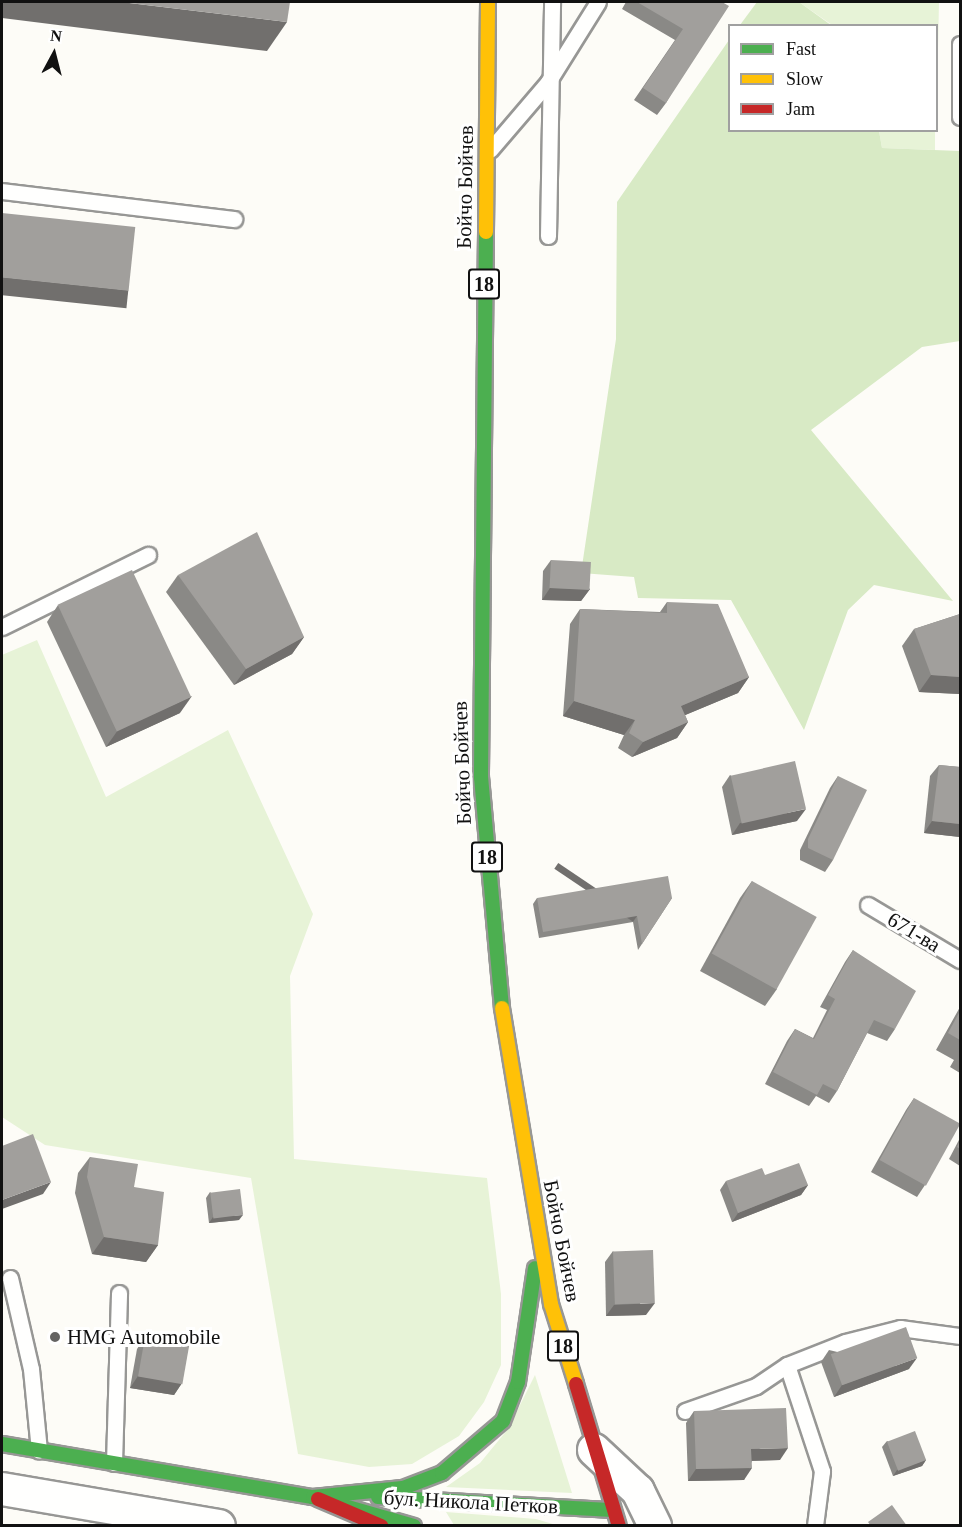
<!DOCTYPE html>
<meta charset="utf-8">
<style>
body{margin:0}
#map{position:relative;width:962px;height:1527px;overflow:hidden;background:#fdfcf7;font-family:"Times New Roman",serif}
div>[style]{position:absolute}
.green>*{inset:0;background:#e7f3d7}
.forest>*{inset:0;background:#d8eac5}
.roads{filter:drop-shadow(2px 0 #979795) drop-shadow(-2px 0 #979795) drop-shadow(0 2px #979795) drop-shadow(0 -2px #979795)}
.lane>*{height:15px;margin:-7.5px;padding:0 7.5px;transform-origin:7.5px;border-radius:7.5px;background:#fffffe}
.street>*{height:32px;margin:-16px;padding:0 16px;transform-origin:16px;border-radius:16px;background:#fffffe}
.fast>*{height:14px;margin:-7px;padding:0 7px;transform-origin:7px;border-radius:7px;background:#4caf50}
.slow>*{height:14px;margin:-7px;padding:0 7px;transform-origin:7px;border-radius:7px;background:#ffc107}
.jam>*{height:14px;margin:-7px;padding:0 7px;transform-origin:7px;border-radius:7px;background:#c62828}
.wall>*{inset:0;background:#8a8986}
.shaded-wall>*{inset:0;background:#716f6d;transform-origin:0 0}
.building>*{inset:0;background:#a19f9c;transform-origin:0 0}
.dots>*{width:16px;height:16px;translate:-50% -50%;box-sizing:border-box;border:3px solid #fff;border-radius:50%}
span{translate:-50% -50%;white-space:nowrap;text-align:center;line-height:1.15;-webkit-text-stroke:6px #fff;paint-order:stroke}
.shield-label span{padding:2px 4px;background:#fff;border:2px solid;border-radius:4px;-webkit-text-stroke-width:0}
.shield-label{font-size:20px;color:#111;font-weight:700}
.street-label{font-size:21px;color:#111}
.poi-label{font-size:21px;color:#111}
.left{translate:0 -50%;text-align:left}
.frame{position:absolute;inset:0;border:3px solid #111;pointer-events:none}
.legend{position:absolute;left:728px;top:24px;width:210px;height:108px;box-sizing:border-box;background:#fff;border:2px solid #a0a0a0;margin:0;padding:8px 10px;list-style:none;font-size:18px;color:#111}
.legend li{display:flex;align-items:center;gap:12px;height:30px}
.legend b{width:30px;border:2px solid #a0a0a0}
.north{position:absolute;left:24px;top:24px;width:60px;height:60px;-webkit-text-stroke:4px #fff;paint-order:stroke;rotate:7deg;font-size:16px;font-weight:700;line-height:24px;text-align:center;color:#111}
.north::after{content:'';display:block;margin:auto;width:21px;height:27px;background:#111;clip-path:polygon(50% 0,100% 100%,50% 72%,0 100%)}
</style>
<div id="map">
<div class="green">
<div style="clip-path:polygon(799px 2px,939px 2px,937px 96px,936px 26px,832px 25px)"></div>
<div style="clip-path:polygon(879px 131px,935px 131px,935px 150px,882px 148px)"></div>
<div style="clip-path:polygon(37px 640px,106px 797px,228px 730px,313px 914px,290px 976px,294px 1159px,487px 1178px,501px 1294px,501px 1365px,484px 1402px,459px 1436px,412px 1464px,369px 1467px,298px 1454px,251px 1178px,45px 1145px,2px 1117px,2px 655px)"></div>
<div style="clip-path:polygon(535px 1375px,572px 1493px,446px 1487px,480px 1463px,508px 1429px)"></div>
<div style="clip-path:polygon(446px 1512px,536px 1519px,556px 1525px,454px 1525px)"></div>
</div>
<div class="forest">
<div style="clip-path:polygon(757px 2px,799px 2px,831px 25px,740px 25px)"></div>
<div style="clip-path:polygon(729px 40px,730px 130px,879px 131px,882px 148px,960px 151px,960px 341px,922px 347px,811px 430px,953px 601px,874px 585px,848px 610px,804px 730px,731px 600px,638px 598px,634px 577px,581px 573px,616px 339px,617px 202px)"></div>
</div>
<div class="roads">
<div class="lane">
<div style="left:960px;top:44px;width:73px;rotate:90deg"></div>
<div style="left:490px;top:150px;width:89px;rotate:-49.5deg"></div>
<div style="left:548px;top:82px;width:94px;rotate:-58deg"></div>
<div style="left:2px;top:191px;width:234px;rotate:6.9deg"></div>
<div style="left:548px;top:236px;width:234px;rotate:-89deg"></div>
<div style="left:2px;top:627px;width:163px;rotate:-26.3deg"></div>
<div style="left:868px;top:905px;width:107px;rotate:30.9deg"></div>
<div style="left:10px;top:1278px;width:93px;rotate:77deg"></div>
<div style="left:31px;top:1369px;width:82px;rotate:84.4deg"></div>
<div style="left:787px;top:1365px;width:112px;rotate:71.7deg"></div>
<div style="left:822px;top:1471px;width:55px;rotate:97.3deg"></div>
<div style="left:685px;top:1411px;width:75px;rotate:-19.4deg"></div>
<div style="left:756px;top:1386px;width:37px;rotate:-34deg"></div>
<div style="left:787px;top:1365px;width:62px;rotate:-21.6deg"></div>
<div style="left:845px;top:1342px;width:57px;rotate:-14.3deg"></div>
<div style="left:900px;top:1328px;width:61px;rotate:7.6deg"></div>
<div style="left:114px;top:1463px;width:170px;rotate:-88.3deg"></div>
</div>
<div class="street">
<div style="left:594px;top:1450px;width:60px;rotate:43deg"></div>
<div style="left:638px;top:1491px;width:39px;rotate:64deg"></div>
<div style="left:2px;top:1489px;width:220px;rotate:9.7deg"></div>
</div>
<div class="fast">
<div style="left:486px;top:232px;width:545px;rotate:90.53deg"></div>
<div style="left:481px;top:777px;width:232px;rotate:84.8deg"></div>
<div style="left:2px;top:1444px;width:315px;rotate:9.7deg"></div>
<div style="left:313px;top:1497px;width:105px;rotate:16deg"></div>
<div style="left:313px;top:1497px;width:90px;rotate:-5.7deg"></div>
<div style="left:403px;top:1488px;width:42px;rotate:-21deg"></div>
<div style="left:442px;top:1473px;width:80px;rotate:-40.4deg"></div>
<div style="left:503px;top:1421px;width:42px;rotate:-69deg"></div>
<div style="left:518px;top:1382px;width:115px;rotate:-81.5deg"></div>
<div style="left:378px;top:1497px;width:235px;rotate:3.2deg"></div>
</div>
<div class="slow">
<div style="left:486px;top:232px;width:230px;rotate:-89.5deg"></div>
<div style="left:502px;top:1008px;width:300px;rotate:80.6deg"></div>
<div style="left:551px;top:1304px;width:84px;rotate:72.6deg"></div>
</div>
<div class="jam">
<div style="left:576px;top:1384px;width:148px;rotate:73.2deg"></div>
<div style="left:318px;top:1499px;width:69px;rotate:23.2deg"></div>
</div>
</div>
<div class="wall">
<div style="clip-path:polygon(626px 2px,722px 2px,666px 103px,657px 115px,634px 100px,675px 40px,622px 9px)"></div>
<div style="clip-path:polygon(551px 560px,590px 589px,581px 601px,542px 600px,543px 571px)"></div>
<div style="clip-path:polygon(178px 575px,304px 637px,292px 654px,234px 685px,166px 592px)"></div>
<div style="clip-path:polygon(667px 602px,749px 677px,738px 693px,685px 715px,688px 722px,677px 738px,632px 757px,618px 748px,624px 735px,563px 716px,570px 624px,580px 609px,660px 612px)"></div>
<div style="clip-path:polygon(58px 605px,180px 713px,106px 747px,47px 622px)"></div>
<div style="clip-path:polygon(960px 614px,960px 694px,919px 692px,902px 646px,914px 629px)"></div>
<div style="clip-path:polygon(939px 765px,960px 767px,960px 837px,924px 833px,930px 776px)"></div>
<div style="clip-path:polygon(730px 775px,797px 821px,732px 835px,722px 787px)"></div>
<div style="clip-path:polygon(838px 776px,833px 860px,825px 872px,800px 860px,800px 850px,830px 788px)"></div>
<div style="clip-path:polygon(752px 881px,777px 989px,765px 1006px,700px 971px,740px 898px)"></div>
<div style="clip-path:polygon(537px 898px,672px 898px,638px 950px,633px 922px,539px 938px,533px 904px)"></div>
<div style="clip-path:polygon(853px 950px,895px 1029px,887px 1041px,867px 1033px,837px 1091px,829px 1103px,816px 1096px,809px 1106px,765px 1084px,787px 1041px,795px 1029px,813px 1038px,827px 1010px,820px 1007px,845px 962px)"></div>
<div style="clip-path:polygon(960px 1007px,960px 1073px,950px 1067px,954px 1060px,936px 1050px)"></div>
<div style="clip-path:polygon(914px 1098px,925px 1185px,917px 1197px,871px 1172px,906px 1110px)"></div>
<div style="clip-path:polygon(960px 1138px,960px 1166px,949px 1159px)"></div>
<div style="clip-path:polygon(90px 1157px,134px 1187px,158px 1245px,146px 1262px,92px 1254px,75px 1193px,78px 1173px)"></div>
<div style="clip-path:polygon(765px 1175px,808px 1185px,801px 1195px,732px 1222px,720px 1190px,726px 1181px)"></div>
<div style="clip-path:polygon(210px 1192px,239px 1220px,209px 1223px,206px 1198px)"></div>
<div style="clip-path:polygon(613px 1251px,646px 1315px,606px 1316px,605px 1262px)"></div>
<div style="clip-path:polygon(145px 1337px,182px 1383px,174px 1395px,130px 1388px,137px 1349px)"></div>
<div style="clip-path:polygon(829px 1350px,909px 1369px,834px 1397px,821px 1362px)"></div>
<div style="clip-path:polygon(694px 1411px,780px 1460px,752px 1461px,744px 1480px,688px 1481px,686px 1423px)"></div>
<div style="clip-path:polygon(887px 1441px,926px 1460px,922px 1466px,893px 1476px,882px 1447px)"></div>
</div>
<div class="shaded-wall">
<div style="clip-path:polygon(2px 2px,121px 2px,287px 22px,267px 51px,2px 18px)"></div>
<div style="left:2px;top:277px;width:127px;height:18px;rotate:6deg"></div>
<div style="clip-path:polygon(550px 588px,590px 589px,581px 601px,542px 600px)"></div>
<div style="clip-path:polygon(304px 637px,292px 654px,234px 685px,246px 669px)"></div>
<div style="clip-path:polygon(931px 675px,960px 677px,960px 694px,919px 692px)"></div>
<div style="clip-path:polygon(749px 677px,738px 693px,671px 721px,681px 706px)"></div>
<div style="clip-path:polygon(192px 696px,180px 713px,106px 747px,118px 730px)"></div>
<div style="clip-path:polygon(574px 701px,635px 720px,624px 735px,563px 716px)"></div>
<div style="clip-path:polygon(688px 722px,677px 738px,632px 757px,643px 742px)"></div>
<div style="clip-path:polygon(806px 809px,797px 821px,732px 835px,740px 823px)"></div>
<div style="clip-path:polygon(932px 821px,960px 824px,960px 837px,924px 833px)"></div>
<div style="left:637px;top:916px;width:7px;height:95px;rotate:124deg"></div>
<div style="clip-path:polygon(51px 1182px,43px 1194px,2px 1209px,2px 1200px)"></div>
<div style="clip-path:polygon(808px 1185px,801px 1195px,732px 1222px,738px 1213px)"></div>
<div style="clip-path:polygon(243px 1215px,239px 1220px,209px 1223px,213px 1217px)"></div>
<div style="clip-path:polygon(104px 1237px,158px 1245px,146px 1262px,92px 1254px)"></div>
<div style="clip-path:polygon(655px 1303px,646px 1315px,606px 1316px,614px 1305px)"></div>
<div style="clip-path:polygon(917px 1358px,909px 1369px,834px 1397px,842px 1385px)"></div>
<div style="clip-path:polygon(138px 1376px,182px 1383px,174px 1395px,130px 1388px)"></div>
<div style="clip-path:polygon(788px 1448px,780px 1460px,743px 1461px,751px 1449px)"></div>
<div style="clip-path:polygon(926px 1460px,922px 1466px,893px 1476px,897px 1470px)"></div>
<div style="clip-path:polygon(752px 1468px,744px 1480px,688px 1481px,696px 1469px)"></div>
</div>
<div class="building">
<div style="clip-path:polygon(121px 2px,290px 2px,287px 22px)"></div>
<div style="clip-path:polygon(637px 2px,722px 2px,729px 6px,666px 103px,643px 88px,683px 29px)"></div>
<div style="left:2px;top:213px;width:134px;height:64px;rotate:6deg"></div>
<div style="clip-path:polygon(257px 532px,304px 637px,246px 669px,178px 575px)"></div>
<div style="left:551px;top:560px;width:40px;height:28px;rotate:3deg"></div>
<div style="left:132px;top:570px;width:140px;height:82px;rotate:65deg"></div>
<div style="clip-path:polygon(667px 602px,718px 604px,749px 677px,681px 706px,688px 722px,643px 742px,629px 733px,635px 720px,574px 701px,580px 609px,667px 613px)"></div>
<div style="clip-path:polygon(960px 614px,960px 677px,931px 675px,914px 629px)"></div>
<div style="left:795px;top:761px;width:49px;height:66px;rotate:77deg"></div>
<div style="clip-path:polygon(939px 765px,960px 767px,960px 824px,932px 821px)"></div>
<div style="clip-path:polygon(838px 776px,867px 790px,833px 860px,808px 848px,808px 839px)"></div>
<div style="clip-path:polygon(668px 876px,672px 898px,642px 944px,637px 916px,543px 932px,537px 898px)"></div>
<div style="left:752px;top:881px;width:74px;height:83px;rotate:29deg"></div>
<div style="clip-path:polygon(853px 950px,916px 991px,895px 1029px,874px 1020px,837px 1091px,823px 1084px,817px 1095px,773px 1072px,795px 1029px,814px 1039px,835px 999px,828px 995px)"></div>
<div style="clip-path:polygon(960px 1011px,960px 1040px,948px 1033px)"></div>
<div style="left:914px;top:1098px;width:53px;height:71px;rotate:29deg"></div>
<div style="clip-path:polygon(33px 1134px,51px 1182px,2px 1200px,2px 1146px)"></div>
<div style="clip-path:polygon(960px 1140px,960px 1149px,957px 1147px)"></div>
<div style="clip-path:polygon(90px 1157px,138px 1164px,134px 1187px,164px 1192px,158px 1245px,104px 1237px,87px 1177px)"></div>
<div style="clip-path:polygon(799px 1163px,808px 1185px,738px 1213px,726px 1181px,762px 1168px,765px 1175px)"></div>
<div style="left:240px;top:1189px;width:26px;height:30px;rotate:83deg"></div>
<div style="left:653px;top:1250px;width:53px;height:40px;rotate:88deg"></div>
<div style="left:906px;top:1327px;width:33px;height:80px;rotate:70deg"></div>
<div style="left:145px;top:1337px;width:45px;height:40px;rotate:10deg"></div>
<div style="clip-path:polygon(786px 1408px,788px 1448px,751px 1449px,752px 1468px,696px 1469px,694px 1411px)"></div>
<div style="left:915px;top:1431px;width:31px;height:30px;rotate:69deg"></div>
<div style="clip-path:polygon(892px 1505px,907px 1526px,871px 1526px,868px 1522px)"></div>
</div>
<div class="dots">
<div style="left:55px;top:1337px;background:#646362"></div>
</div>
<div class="shield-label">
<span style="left:484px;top:284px">18</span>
<span style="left:487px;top:857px">18</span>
<span style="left:563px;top:1346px">18</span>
</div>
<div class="street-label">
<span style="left:465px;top:187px;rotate:-89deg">Бойчо Бойчев</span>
<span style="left:462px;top:763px;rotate:-92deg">Бойчо Бойчев</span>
<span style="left:914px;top:932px;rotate:31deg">671-ва</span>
<span style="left:562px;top:1241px;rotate:79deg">Бойчо Бойчев</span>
<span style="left:471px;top:1502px;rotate:3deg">бул. Никола Петков</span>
</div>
<div class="poi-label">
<span class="left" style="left:67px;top:1337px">HMG Automobile</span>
</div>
<div class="frame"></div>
<ul class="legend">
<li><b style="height:8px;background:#4caf50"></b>Fast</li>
<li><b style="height:8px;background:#ffc107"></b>Slow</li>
<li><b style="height:8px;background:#c62828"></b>Jam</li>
</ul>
<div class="north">N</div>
</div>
